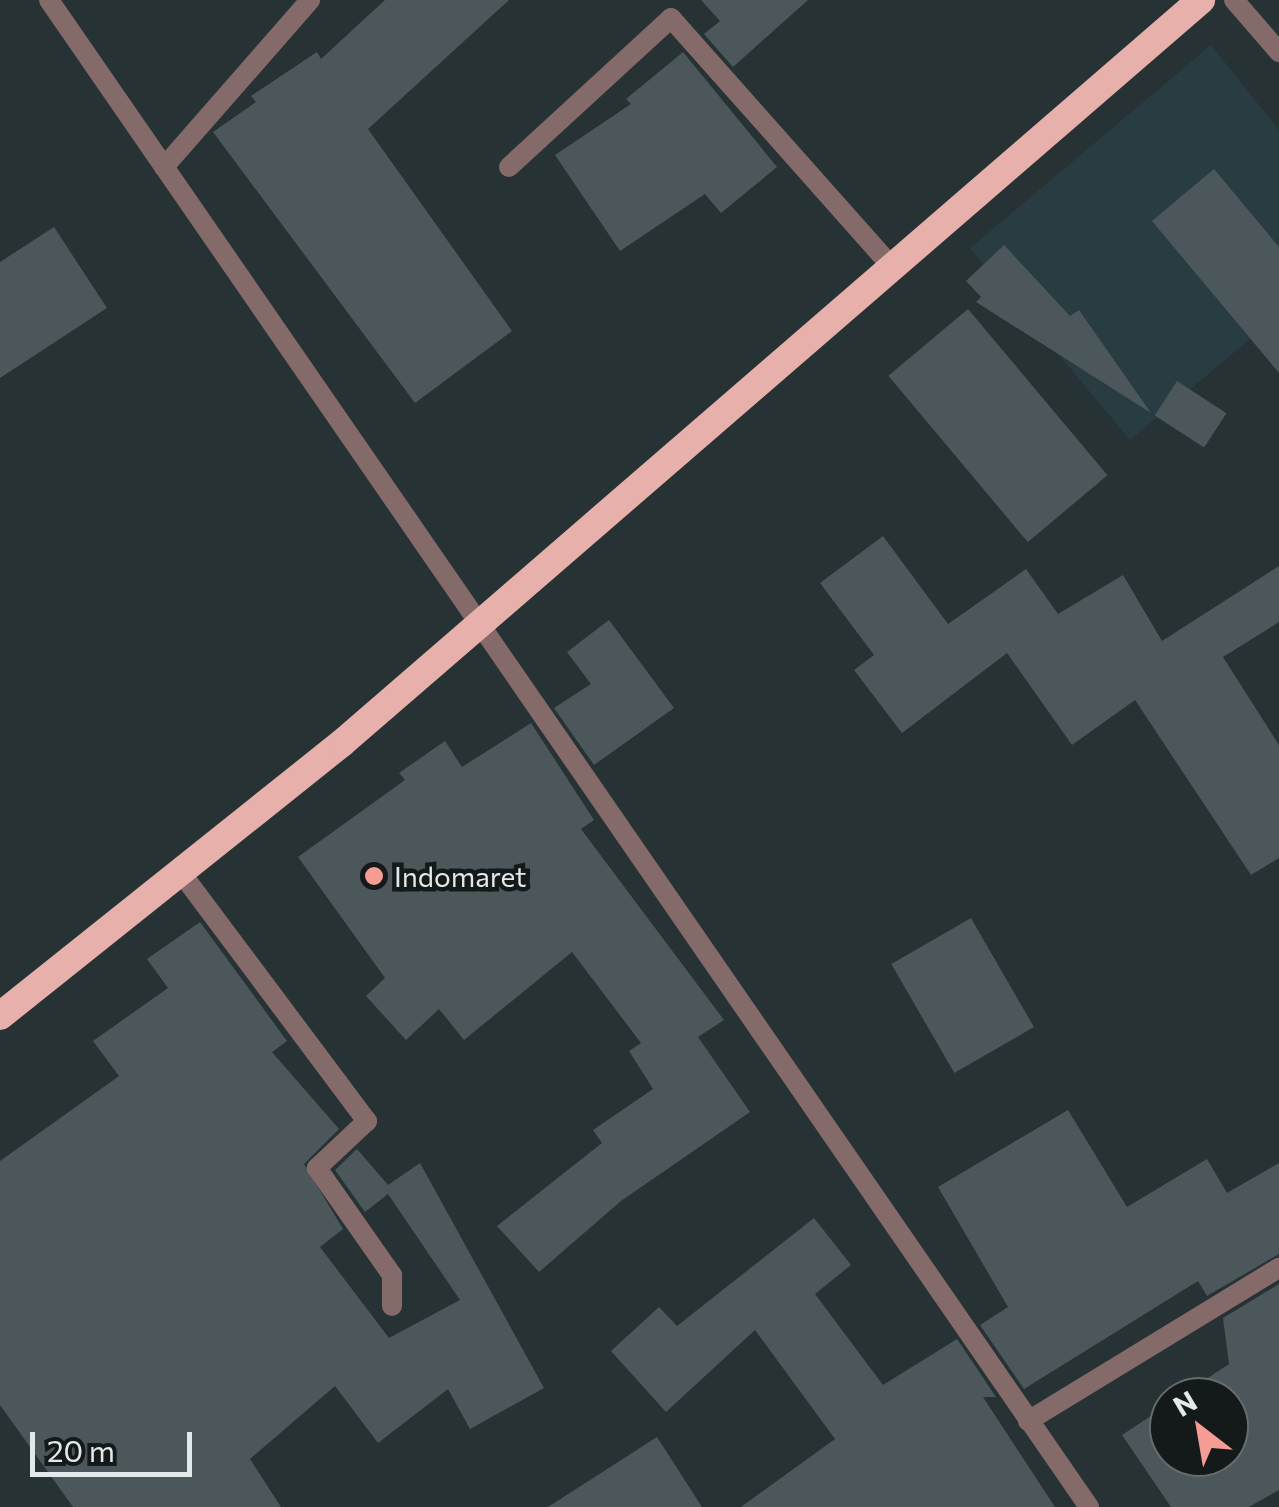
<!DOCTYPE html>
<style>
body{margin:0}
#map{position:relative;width:1279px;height:1507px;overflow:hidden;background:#273235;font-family:Commissioner,sans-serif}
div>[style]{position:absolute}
.built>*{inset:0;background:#293c42}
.building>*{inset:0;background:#4b575b;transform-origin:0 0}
.service>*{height:20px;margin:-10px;padding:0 10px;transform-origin:10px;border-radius:10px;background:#846a68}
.minor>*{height:20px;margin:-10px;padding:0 10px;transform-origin:10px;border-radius:10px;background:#846a68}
.trunk>*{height:28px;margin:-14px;padding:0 14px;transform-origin:14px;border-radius:14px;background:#e8b0aa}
.dots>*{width:28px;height:28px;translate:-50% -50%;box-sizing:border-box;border:5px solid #14191a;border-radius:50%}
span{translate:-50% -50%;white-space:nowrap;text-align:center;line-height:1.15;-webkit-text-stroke:9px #14191a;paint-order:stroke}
.poi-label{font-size:28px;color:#e2e9eb}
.left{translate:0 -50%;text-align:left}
.north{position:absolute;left:1149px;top:1377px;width:100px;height:100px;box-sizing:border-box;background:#14191a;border:2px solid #666c6e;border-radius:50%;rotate:329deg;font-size:28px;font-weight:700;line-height:40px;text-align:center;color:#e2e9eb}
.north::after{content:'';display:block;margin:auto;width:35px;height:45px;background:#f59c95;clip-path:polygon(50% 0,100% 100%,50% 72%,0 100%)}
.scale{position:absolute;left:30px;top:1432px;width:162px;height:45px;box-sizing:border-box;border:5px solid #e2e9eb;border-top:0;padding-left:12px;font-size:30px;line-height:35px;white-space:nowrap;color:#e2e9eb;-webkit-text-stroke:8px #14191a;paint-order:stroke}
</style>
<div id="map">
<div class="built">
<div style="clip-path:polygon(1211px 45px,1279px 130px,1279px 315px,1130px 440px,970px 248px)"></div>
</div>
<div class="building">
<div style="clip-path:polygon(385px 0,509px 0,368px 129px,512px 331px,415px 403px,213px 132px,256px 102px,251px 96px,317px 52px,321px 59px)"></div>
<div style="clip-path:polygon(701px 0,808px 0,733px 67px,704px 34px,720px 21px)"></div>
<div style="clip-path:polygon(683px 52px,777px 167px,721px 213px,705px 194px,620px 251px,555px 155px,631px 104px,626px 99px)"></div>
<div style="clip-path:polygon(1214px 169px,1279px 247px,1279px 373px,1152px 221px)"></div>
<div style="clip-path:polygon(54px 227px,107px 308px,0 378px,0 262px)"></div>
<div style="clip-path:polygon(1004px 245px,1070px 316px,1079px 310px,1151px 413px,976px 302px,981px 297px,966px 281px)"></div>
<div style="left:968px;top:309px;width:217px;height:104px;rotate:50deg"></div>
<div style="left:1177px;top:381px;width:59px;height:41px;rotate:33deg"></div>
<div style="clip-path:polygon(883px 536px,948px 624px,1026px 569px,1058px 614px,1123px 575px,1162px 641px,1279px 566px,1279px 622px,1223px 657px,1279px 745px,1279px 858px,1251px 875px,1135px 700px,1072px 745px,1007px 653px,902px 733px,854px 670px,874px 655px,820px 583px)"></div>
<div style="clip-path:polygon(609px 620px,674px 708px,594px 765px,554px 708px,591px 684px,567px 652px)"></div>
<div style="clip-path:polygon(531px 723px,594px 820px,581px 829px,724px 1020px,698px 1037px,750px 1112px,621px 1201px,539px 1272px,497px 1226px,602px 1143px,593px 1130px,653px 1089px,629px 1051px,641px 1043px,572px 952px,464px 1040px,439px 1009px,406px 1040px,366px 996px,385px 978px,298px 857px,405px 780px,399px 773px,445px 741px,462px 767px)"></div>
<div style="left:971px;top:918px;width:126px;height:92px;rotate:60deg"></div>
<div style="clip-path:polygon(200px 922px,287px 1041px,272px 1052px,339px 1129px,304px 1164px,343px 1229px,320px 1247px,389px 1338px,460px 1300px,388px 1194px,365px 1212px,335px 1170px,357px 1149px,388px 1185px,420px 1163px,544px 1388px,470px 1429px,448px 1389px,378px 1443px,335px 1386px,250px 1459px,281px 1507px,73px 1507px,0 1405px,0 1161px,119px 1076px,93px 1041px,168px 988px,147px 959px)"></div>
<div style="clip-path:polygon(1068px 1110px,1127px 1207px,1207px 1159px,1227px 1193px,1279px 1163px,1279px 1254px,1207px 1296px,1198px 1281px,1024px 1389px,980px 1325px,1008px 1307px,938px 1187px)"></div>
<div style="clip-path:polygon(814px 1218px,851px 1265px,815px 1294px,883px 1385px,957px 1339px,996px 1397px,983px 1397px,1055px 1507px,741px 1507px,835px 1439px,755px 1330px,666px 1412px,611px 1351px,659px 1307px,677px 1326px)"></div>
<div style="clip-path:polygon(1279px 1284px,1279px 1490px,1249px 1507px,1171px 1507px,1122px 1435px,1169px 1404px,1169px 1457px,1229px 1457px,1229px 1397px,1179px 1397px,1229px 1364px,1223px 1318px)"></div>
<div style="clip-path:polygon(657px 1437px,702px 1507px,548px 1507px)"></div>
</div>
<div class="service">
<div style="left:509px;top:167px;width:220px;rotate:-42.6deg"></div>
<div style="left:671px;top:18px;width:334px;rotate:48.4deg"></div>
</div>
<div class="minor">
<div style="left:49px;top:0;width:1831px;rotate:55.39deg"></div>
<div style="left:1234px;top:0;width:69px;rotate:49.1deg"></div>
<div style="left:164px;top:167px;width:222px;rotate:-48.8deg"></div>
<div style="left:179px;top:870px;width:314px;rotate:53.2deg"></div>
<div style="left:367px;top:1121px;width:69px;rotate:136.8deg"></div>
<div style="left:317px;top:1168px;width:131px;rotate:55deg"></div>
<div style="left:392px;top:1275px;width:31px;rotate:90deg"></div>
<div style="left:1028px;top:1421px;width:294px;rotate:-31.4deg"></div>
</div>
<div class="trunk">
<div style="left:0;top:1016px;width:438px;rotate:-38.6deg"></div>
<div style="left:342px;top:743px;width:1136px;rotate:-40.86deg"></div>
</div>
<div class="dots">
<div style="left:374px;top:876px;background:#f59c95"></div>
</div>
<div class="poi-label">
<span class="left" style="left:394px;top:876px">Indomaret</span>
</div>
<div class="north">N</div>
<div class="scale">20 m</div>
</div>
